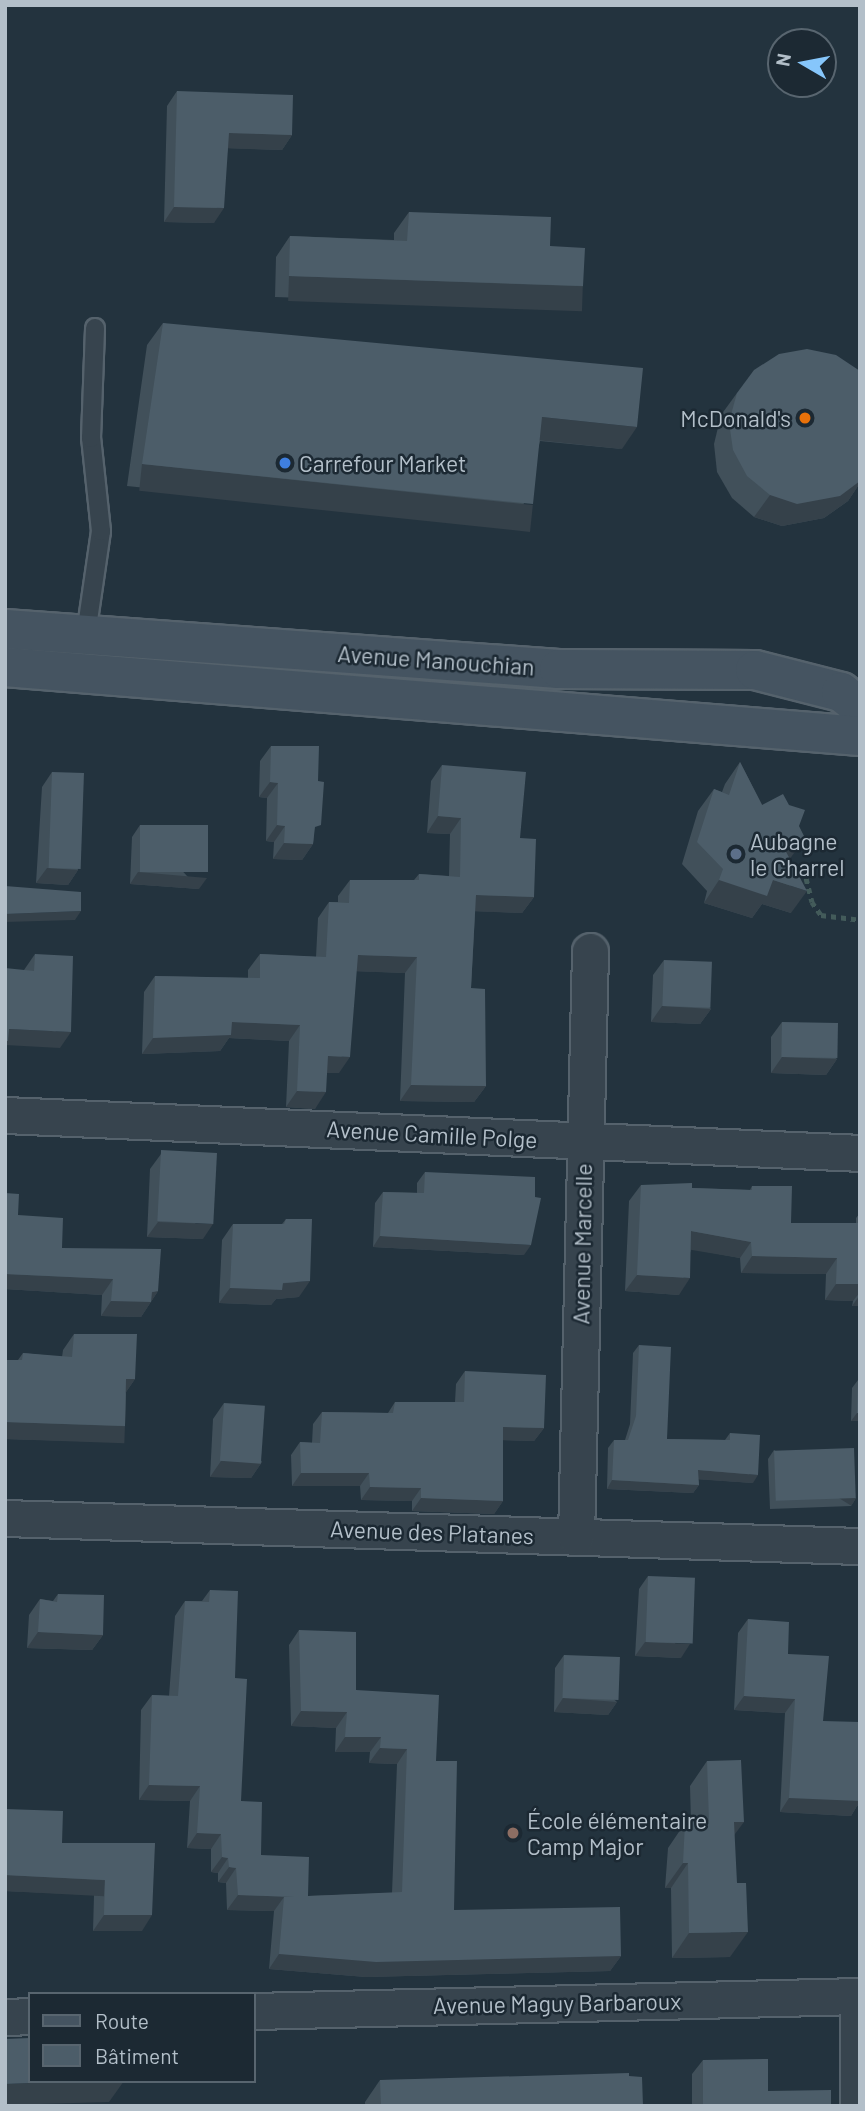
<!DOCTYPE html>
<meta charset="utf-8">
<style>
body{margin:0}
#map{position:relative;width:865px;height:2111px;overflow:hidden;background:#23333e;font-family:Barlow,sans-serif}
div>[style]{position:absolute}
.path>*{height:4.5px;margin-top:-2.25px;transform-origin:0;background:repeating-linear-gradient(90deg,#435b5a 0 5px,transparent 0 10px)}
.roads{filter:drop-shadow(2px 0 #55626c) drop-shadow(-2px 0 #55626c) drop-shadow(0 2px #55626c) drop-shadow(0 -2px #55626c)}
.lane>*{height:18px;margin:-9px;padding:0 9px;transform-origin:9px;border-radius:9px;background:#37444e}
.street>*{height:35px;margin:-17.5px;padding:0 17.5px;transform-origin:17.5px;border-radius:17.5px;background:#37444e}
.secondary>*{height:38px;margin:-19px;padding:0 19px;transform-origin:19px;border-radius:19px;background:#455461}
.wall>*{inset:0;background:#41505a}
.shaded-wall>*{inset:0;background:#35414a;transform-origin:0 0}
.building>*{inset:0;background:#4c5d69;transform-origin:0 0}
.dots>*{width:19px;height:19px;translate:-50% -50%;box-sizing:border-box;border:4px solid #1c2933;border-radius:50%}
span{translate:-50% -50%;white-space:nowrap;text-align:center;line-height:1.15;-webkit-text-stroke:5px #1c2933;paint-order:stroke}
.poi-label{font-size:23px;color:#b3bfc9}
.right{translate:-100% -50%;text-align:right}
.left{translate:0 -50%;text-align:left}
.street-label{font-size:23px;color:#b3bfc9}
.frame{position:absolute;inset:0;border:7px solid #b3bfc9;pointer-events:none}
.legend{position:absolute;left:28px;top:1992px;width:228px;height:91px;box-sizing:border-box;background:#1c2933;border:2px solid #58656f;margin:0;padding:9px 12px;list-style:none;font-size:21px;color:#b3bfc9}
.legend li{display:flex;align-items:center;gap:14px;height:35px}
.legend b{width:35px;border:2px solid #58656f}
.north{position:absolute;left:767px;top:28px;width:70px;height:70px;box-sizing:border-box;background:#1c2933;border:2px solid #58656f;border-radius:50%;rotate:280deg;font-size:19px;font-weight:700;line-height:28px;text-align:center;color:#b3bfc9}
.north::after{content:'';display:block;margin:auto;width:24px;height:32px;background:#86c6fb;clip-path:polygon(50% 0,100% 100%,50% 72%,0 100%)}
</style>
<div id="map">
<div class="path">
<div style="left:804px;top:869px;width:34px;rotate:76deg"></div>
<div style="left:812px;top:902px;width:16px;rotate:55deg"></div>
<div style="left:821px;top:915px;width:39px;rotate:7deg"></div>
</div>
<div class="roads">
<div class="lane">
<div style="left:86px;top:634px;width:104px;rotate:-81.7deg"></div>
<div style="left:101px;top:531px;width:94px;rotate:-96.1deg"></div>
<div style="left:91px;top:438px;width:110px;rotate:-87.9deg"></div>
</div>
<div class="street">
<div style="left:5px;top:1115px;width:856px;rotate:2.54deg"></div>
<div style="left:5px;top:1518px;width:855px;rotate:1.88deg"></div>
<div style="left:576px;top:1537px;width:586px;rotate:-88.63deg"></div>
<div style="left:254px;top:2011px;width:606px;rotate:-1.42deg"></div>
<div style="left:5px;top:2017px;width:25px;rotate:-2deg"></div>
<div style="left:858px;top:2106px;width:110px;rotate:-90deg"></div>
</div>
<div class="secondary">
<div style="left:5px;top:629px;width:555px;rotate:4.13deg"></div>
<div style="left:559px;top:669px;width:196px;rotate:0.3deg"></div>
<div style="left:755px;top:670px;width:89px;rotate:14.3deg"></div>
<div style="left:841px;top:692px;width:24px;rotate:38deg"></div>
<div style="left:5px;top:667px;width:858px;rotate:4.61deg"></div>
</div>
</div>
<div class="wall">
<div style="clip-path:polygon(177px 91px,292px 135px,282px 150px,228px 148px,214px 223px,164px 222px,167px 106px)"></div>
<div style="clip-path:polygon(409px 212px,550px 246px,583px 286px,569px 307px,275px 297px,276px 257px,290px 236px,394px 240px,394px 233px)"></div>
<div style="clip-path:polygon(163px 323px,622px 449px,540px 441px,518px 526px,127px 486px,147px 345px)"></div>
<div style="clip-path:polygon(860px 371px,860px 483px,848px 501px,824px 518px,782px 526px,754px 517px,732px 498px,717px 472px,714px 444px,721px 415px,737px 393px)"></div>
<div style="clip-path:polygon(271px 746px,314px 834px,313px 844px,302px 860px,273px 859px,274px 842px,266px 841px,267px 798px,259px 797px,260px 761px)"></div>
<div style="clip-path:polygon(740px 762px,790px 859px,791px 913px,762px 904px,752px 918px,704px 903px,707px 891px,682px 864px,698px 811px,714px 789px,722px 792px,725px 784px)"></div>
<div style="clip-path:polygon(442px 765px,520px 838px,534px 897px,522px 913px,475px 911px,471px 988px,486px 1086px,474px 1102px,400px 1101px,405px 973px,356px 971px,339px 1073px,327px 1073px,315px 1109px,286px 1107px,289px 1041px,229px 1038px,220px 1051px,142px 1054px,144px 992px,155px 976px,248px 978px,248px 970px,260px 954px,316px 957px,318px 918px,329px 902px,338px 902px,338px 896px,350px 880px,414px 880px,419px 874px,449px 876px,450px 834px,427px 833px,431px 781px)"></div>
<div style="clip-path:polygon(52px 772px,78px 870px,68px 885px,36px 883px,42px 787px)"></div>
<div style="clip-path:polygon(140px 825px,199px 889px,130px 884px,132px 837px)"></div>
<div style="clip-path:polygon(35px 954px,60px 1048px,24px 970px)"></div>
<div style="clip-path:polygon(664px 960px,711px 1009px,700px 1024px,651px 1022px,653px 975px)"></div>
<div style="clip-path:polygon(782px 1022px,837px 1059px,826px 1075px,771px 1073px,771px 1037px)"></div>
<div style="clip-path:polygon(161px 1154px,203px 1239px,147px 1237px,150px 1169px)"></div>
<div style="clip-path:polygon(425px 1172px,524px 1255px,373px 1247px,375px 1203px,383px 1192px,417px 1193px,417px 1183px)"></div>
<div style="clip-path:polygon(641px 1185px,692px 1188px,750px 1190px,752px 1186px,791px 1223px,856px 1223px,856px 1218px,860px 1213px,860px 1306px,852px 1306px,853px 1301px,825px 1300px,826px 1274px,741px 1273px,740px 1258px,691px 1249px,679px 1295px,625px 1291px,629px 1201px)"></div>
<div style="clip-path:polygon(5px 1193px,18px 1215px,62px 1248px,158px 1291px,141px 1317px,101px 1316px,102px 1295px,5px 1289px)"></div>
<div style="clip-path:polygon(286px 1219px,299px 1297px,276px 1299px,271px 1305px,219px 1303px,222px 1240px,233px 1224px,282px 1224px)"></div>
<div style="clip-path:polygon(74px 1334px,135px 1379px,126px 1392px,125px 1426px,114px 1442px,5px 1439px,5px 1360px,18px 1360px,23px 1353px,62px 1357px,63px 1350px)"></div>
<div style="clip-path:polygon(639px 1345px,667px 1439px,725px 1440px,730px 1433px,753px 1483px,698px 1479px,699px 1485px,693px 1493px,607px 1489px,608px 1448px,614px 1440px,625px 1440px,630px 1424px,633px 1353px)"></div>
<div style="clip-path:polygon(465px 1371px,544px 1428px,534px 1441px,503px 1440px,503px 1501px,494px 1514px,412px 1511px,412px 1501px,361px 1500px,360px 1486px,292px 1486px,291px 1455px,300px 1442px,312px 1443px,313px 1424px,322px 1412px,388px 1413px,395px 1402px,455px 1402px,456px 1384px)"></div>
<div style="clip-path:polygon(858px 1380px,860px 1380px,860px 1421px,851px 1421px,852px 1388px)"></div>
<div style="clip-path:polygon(224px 1403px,262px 1462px,251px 1478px,210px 1477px,213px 1419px)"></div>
<div style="clip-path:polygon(774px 1450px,856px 1498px,851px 1506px,770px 1509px,768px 1459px)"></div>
<div style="clip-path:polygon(648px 1576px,681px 1658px,635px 1656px,639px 1589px)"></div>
<div style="clip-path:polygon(210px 1590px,235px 1678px,241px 1801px,261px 1855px,308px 1896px,392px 1893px,397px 1764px,369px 1763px,370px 1752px,335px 1752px,336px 1728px,291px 1726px,289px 1645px,299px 1630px,356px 1690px,436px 1761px,454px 1910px,621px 1956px,610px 1971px,366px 1977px,269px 1969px,274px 1911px,227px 1910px,226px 1883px,218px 1882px,218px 1873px,211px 1872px,211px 1849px,187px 1848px,190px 1801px,139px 1800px,141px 1710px,152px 1695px,169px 1696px,175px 1616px,185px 1601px,202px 1601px)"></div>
<div style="clip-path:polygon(58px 1594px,103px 1635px,92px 1650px,27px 1648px,29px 1615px,40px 1599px,53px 1601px)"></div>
<div style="clip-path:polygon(748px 1619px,788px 1654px,823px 1721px,860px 1806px,857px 1806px,851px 1816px,780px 1812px,785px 1713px,734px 1710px,738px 1633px)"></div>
<div style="clip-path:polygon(564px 1655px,617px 1702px,608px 1715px,554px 1712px,555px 1668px)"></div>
<div style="clip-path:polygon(707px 1761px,734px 1835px,730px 1957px,672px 1958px,671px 1888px,665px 1888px,668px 1848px,685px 1823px,691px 1823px,690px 1786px)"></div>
<div style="clip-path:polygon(5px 1809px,62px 1843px,155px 1843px,142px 1931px,93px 1931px,94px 1895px,5px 1891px)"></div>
<div style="clip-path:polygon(703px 2060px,768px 2091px,831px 2106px,692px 2106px,692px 2074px)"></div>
<div style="clip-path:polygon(629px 2076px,643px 2106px,365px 2106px,365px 2102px,380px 2080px)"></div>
</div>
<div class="shaded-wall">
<div style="clip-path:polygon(229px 133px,292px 135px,282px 150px,218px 148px)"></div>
<div style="clip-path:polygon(174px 207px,224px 208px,214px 223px,164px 222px)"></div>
<div style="left:289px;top:276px;width:294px;height:25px;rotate:2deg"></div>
<div style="clip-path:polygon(542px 417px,637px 427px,622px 449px,527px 439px)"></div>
<div style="left:142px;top:464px;width:393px;height:27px;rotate:6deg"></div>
<div style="clip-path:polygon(860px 481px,860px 483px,848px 501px,824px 518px,782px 526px,754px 517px,770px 495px)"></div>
<div style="clip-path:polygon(270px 782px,278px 783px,267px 798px,259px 797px)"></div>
<div style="clip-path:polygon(438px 816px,461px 818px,450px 834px,427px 833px)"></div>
<div style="clip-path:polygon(277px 825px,285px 826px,274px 842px,266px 841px)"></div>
<div style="clip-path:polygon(805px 838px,789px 860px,784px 848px)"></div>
<div style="clip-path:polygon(284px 843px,313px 844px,302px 860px,273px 859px)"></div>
<div style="clip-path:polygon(47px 868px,78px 870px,68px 885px,36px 883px)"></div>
<div style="clip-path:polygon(138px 872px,207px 878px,199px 889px,130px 884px)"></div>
<div style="clip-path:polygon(719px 880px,773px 880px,807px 891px,791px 913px,762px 904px,752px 918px,704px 903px)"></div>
<div style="clip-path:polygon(476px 895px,534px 897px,522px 913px,465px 911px)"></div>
<div style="clip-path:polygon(81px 911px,75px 920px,5px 922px,5px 914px)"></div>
<div style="clip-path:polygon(358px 955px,417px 957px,405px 973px,346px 971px)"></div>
<div style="clip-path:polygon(662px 1006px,711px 1009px,700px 1024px,651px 1022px)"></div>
<div style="clip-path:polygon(232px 1022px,300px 1025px,289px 1041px,229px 1038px,220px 1051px,142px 1054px,153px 1038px)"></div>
<div style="clip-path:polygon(9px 1029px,71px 1032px,60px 1048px,5px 1045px,5px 1034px)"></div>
<div style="clip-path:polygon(328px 1056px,350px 1057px,339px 1073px,317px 1073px)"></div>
<div style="clip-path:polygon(782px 1057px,837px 1059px,826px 1075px,771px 1073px)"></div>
<div style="clip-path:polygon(411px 1085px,486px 1086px,474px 1102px,400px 1101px)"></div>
<div style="clip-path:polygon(297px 1091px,326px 1092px,315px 1109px,286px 1107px)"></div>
<div style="clip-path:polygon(158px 1222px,213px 1224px,203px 1239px,147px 1237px)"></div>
<div style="clip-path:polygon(691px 1231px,751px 1242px,740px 1258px,680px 1248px)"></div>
<div style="clip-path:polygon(380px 1236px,531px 1245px,524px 1255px,373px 1247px)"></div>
<div style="clip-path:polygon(752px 1256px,837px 1258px,826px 1274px,741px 1273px)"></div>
<div style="clip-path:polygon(5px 1274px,113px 1279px,102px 1295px,5px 1289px)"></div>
<div style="clip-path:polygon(637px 1275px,690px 1278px,679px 1295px,625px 1291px)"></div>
<div style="clip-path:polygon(310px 1281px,299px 1297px,276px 1299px,271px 1305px,219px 1303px,230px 1288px)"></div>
<div style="clip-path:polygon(836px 1284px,860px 1284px,860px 1292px,853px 1301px,825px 1300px)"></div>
<div style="clip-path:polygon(158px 1291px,141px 1317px,101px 1316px,111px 1301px)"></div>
<div style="clip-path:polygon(860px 1295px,860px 1306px,852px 1306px)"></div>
<div style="clip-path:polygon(126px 1379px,135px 1379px,124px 1395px)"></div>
<div style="clip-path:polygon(857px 1413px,860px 1413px,860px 1421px,851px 1421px)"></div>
<div style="left:5px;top:1422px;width:120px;height:17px;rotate:2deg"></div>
<div style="clip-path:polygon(503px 1427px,544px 1428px,534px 1441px,494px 1440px)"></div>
<div style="clip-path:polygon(221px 1461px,262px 1462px,251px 1478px,210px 1477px)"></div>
<div style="clip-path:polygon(698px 1470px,758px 1475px,753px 1483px,692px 1479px)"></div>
<div style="clip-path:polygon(301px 1473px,369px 1473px,360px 1486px,292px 1486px)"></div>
<div style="clip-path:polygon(612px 1480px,699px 1485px,693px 1493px,607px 1489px)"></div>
<div style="clip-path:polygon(370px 1487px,421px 1488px,412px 1501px,361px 1500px)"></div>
<div style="clip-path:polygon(421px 1498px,503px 1501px,494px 1514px,412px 1511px)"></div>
<div style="left:856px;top:1498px;width:9px;height:80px;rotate:122deg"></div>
<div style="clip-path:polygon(38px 1632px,103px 1635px,92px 1650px,27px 1648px)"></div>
<div style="clip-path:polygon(645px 1642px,690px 1644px,681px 1658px,635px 1656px)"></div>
<div style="clip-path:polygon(744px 1696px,795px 1699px,785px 1713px,734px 1710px)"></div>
<div style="clip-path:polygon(563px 1698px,617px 1702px,608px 1715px,554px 1712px)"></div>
<div style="clip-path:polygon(301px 1711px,347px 1712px,336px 1728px,291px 1726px)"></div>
<div style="clip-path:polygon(345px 1737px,381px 1737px,370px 1752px,335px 1752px)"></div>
<div style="clip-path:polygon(380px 1748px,407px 1749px,397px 1764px,369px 1763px)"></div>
<div style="clip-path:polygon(149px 1785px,200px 1786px,190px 1801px,139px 1800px)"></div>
<div style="clip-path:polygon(860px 1795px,860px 1806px,857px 1806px,851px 1816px,780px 1812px,789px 1798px)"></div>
<div style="clip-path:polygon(734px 1822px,744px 1822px,726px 1846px)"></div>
<div style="clip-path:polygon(197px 1833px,221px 1834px,211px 1849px,187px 1848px)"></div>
<div style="clip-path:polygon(222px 1857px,228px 1858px,218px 1873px,211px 1872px)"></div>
<div style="clip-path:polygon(683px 1863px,688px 1863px,671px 1888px,665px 1888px)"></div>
<div style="clip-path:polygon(229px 1867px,236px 1868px,226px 1883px,218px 1882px)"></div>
<div style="left:5px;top:1875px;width:100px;height:16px;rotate:3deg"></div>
<div style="clip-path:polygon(238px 1895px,295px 1897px,284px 1897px,274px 1911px,227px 1910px)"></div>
<div style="clip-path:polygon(104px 1915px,152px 1915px,142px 1931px,93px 1931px)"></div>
<div style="clip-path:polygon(748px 1932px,730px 1957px,672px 1958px,689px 1933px)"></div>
<div style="clip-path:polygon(279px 1954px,621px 1956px,610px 1971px,366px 1977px,269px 1969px)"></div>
<div style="clip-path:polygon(76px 2081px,124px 2081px,109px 2102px,5px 2105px,5px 2084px)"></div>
</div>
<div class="building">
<div style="clip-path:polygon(177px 91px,293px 95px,292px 135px,229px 133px,224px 208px,174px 207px)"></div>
<div style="clip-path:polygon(409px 212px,551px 217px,550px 246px,585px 248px,583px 286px,289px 276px,290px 236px,407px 241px)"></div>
<div style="clip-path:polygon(163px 323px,643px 368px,637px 427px,542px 417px,533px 504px,142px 464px)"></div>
<div style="clip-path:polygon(807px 349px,836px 355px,860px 371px,860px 481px,840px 496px,797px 504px,770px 495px,747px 476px,733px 450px,729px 422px,737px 393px,754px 370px,779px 354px)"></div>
<div style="clip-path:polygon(271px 746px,319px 746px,318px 781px,324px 782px,321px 825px,315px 827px,313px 844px,284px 843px,285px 826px,277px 825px,278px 783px,270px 782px)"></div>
<div style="clip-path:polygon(740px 762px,762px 805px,783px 794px,789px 805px,805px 810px,799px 826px,805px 838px,784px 848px,807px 891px,773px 880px,767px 896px,719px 880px,723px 869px,697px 842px,714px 789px,729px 795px)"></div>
<div style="clip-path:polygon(442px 765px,526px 772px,520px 838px,536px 839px,534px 897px,476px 895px,471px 988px,485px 989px,486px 1086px,411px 1085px,417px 957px,358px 955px,350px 1057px,328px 1056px,326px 1092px,297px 1091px,300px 1025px,232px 1022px,231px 1035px,153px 1038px,155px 976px,260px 978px,260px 954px,326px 957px,329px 902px,349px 903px,350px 880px,419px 880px,419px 874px,460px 877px,461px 818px,438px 816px)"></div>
<div style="left:52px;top:772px;width:32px;height:96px;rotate:2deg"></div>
<div style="left:140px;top:825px;width:68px;height:47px"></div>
<div style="clip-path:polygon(5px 886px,81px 892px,81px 911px,5px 914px)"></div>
<div style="clip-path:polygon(35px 954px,73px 956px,71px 1032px,9px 1029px,8px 1041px,5px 1041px,5px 968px,34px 971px)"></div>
<div style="left:664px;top:960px;width:48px;height:46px;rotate:2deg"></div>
<div style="left:782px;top:1022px;width:56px;height:35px;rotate:1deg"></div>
<div style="left:217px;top:1153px;width:71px;height:56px;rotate:93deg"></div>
<div style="clip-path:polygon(425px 1172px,535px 1177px,535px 1197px,541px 1198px,531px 1245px,380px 1236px,383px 1192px,424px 1193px)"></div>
<div style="clip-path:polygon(692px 1183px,692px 1188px,752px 1190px,752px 1186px,792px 1186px,791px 1223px,860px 1223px,860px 1284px,836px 1284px,837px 1258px,752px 1256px,751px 1242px,691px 1231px,690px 1278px,637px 1275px,641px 1185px)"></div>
<div style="clip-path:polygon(5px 1193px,19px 1194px,18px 1215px,63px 1218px,62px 1248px,161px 1249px,158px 1291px,152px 1292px,151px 1302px,111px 1301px,113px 1279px,5px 1274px)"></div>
<div style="clip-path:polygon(286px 1219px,312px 1219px,310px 1281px,283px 1283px,282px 1290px,230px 1288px,233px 1224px,284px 1224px)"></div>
<div style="clip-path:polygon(74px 1334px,137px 1334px,135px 1379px,126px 1379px,125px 1426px,5px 1422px,5px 1360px,22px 1360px,23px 1353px,72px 1357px)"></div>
<div style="clip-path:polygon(639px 1345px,671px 1347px,667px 1439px,730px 1440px,730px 1433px,760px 1435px,758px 1475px,698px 1470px,699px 1485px,612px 1480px,614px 1440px,628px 1440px,636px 1416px)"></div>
<div style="clip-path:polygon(465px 1371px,546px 1375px,544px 1428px,503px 1427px,503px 1501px,421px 1498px,421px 1488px,370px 1487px,369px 1473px,301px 1473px,300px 1442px,320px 1443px,322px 1412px,393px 1413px,395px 1402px,464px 1402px)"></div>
<div style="clip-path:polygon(858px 1380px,860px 1380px,860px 1413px,857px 1413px)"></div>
<div style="left:224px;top:1403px;width:41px;height:58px;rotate:4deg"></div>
<div style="left:854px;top:1448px;width:50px;height:80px;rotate:88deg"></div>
<div style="left:648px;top:1576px;width:47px;height:66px;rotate:2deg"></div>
<div style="clip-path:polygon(210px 1590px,238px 1591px,235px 1678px,247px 1679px,241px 1801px,262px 1802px,261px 1855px,309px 1857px,308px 1896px,402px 1892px,407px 1749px,380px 1748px,381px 1737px,345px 1737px,347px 1712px,301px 1711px,299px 1630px,356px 1632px,356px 1690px,439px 1695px,436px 1761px,457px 1761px,454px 1910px,620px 1907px,621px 1956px,376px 1962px,279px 1954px,284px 1897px,295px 1897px,238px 1895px,236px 1868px,229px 1867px,228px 1858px,222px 1857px,221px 1834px,197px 1833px,200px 1786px,149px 1785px,152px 1695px,178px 1696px,185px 1601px,209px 1602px)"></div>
<div style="clip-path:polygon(58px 1594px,104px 1595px,103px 1635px,38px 1632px,40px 1599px,57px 1602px)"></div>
<div style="clip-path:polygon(748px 1619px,789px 1622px,788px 1654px,829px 1656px,823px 1721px,860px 1722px,860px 1801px,789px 1798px,795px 1699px,744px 1696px)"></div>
<div style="left:564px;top:1655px;width:56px;height:43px;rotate:2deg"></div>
<div style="clip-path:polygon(741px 1760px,744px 1822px,734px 1822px,737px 1883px,746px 1883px,748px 1932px,689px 1933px,688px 1863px,683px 1863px,685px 1823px,709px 1821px,707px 1761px)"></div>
<div style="clip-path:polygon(5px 1809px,63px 1811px,62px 1843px,155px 1843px,152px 1915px,104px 1915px,105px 1880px,5px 1875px)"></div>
<div style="clip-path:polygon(30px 2038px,30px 2081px,76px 2081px,5px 2084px,5px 2039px)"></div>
<div style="clip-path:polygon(768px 2059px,768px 2091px,831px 2090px,831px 2106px,703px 2106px,703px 2060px)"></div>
<div style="clip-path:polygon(629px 2073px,629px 2076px,642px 2077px,643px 2106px,381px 2106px,380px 2080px)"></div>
<div style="clip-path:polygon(274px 2104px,323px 2106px,274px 2106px)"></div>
</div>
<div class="dots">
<div style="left:805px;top:418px;background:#e8710a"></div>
<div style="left:285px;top:463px;background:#3f7fe0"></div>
<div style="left:736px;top:854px;background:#5c6f8a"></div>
<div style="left:513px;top:1833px;background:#8d6e63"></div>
</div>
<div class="poi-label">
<span class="right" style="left:791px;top:418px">McDonald's</span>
<span class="left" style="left:299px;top:463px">Carrefour Market</span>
<span class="left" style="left:750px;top:854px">Aubagne<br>le Charrel</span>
<span class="left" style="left:527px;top:1833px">École élémentaire<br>Camp Major</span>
</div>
<div class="street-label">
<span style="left:436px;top:660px;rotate:4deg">Avenue Manouchian</span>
<span style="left:432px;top:1134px;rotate:3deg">Avenue Camille Polge</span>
<span style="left:582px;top:1244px;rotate:-89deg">Avenue Marcelle</span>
<span style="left:432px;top:1532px;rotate:2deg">Avenue des Platanes</span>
<span style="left:557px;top:2003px;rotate:-1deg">Avenue Maguy Barbaroux</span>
</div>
<div class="frame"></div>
<ul class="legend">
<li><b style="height:9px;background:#455461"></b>Route</li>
<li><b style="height:19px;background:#4c5d69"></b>Bâtiment</li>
</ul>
<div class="north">N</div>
</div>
